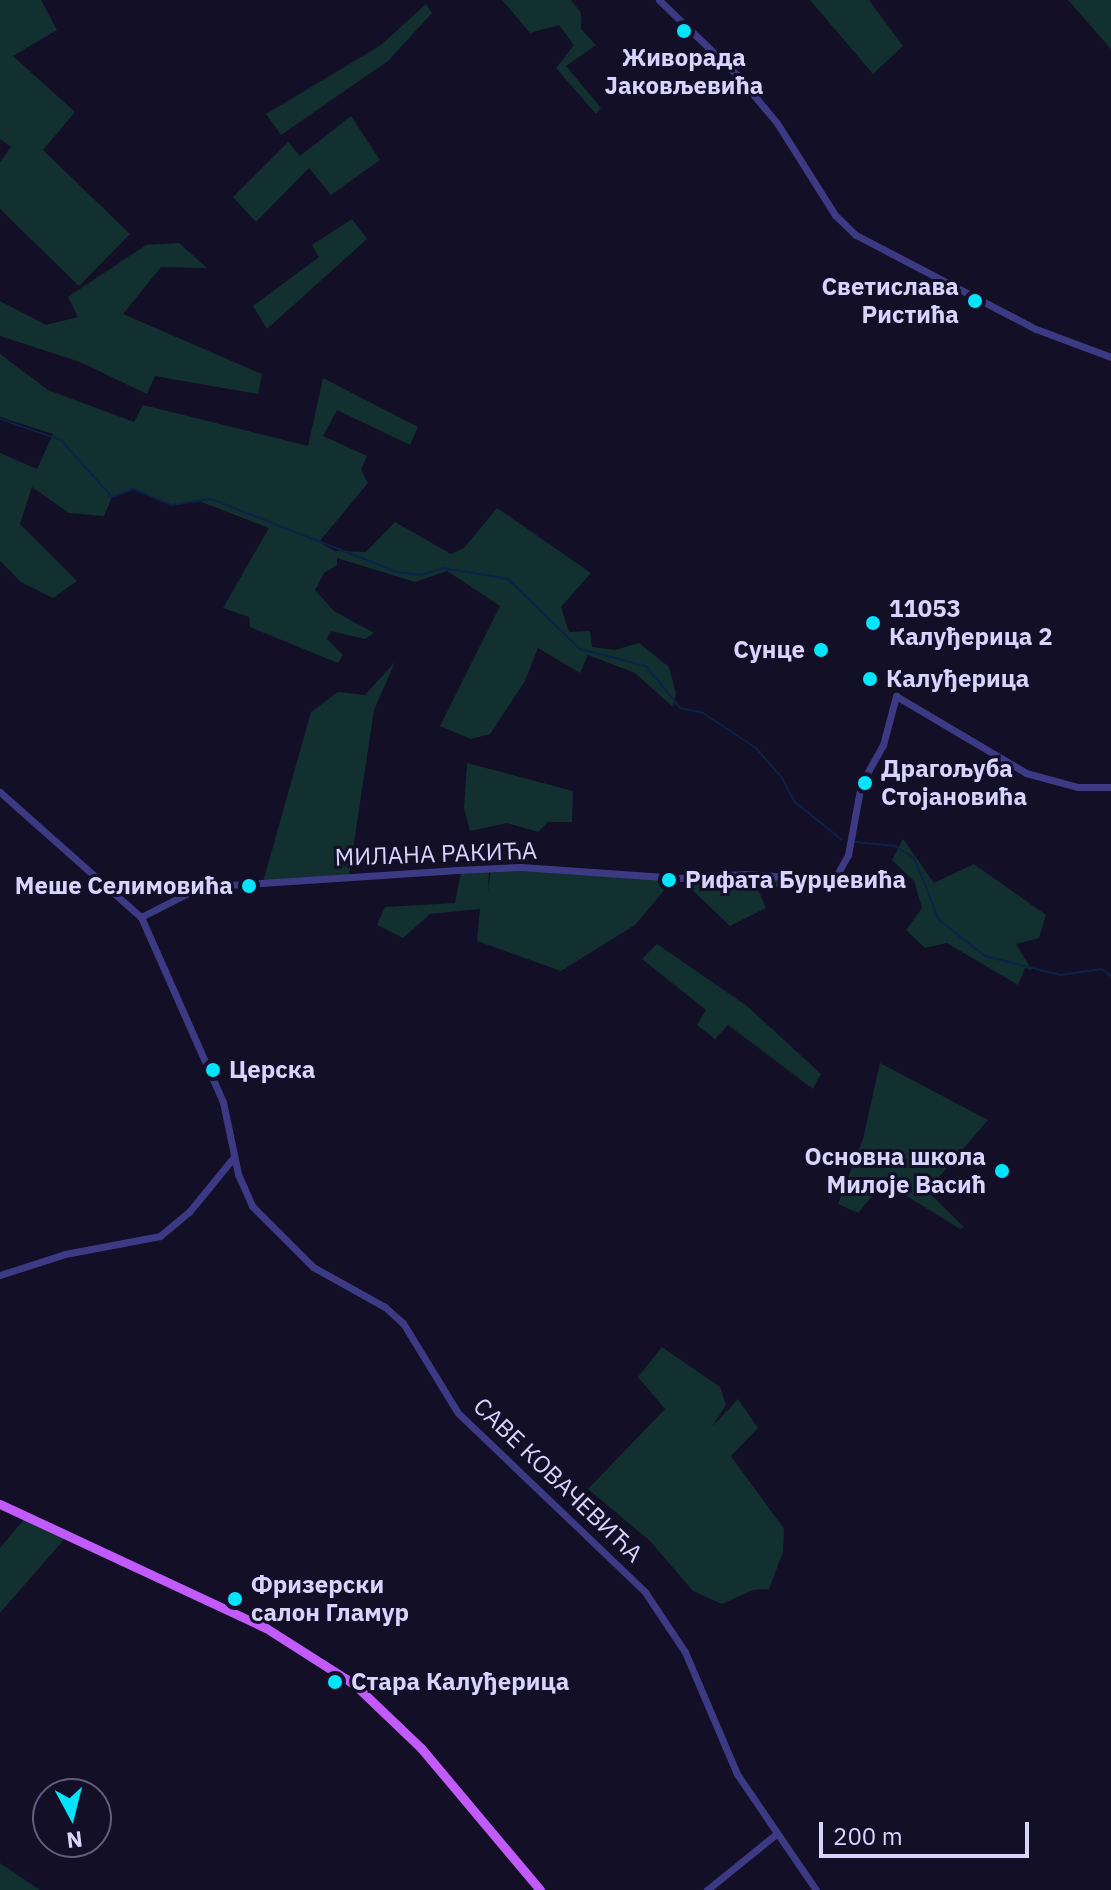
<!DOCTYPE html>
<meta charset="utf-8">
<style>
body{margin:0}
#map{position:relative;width:1111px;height:1890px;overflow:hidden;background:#130f26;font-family:"IBM Plex Sans",sans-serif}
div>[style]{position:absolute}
.green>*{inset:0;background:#12302f}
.stream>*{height:2px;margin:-1px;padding:0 1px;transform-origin:1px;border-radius:1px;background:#0c2248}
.minor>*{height:7px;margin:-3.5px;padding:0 3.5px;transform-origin:3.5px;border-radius:3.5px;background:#3d3a85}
.major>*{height:9px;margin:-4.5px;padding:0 4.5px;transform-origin:4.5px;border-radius:4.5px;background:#c25bff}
.dots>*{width:22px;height:22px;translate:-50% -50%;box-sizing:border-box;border:4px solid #130f26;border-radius:50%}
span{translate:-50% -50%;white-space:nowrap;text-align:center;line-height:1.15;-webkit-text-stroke:6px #130f26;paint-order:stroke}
.poi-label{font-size:24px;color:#d9d4ff;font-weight:700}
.right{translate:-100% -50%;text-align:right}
.left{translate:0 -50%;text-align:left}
.street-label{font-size:24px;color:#d9d4ff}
.north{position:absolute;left:32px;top:1778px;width:80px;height:80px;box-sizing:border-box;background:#130f26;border:2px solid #625e7d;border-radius:50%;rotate:173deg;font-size:22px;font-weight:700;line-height:32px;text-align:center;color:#d9d4ff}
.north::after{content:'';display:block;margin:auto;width:28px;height:36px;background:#00e5ff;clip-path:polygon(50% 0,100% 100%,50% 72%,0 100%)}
.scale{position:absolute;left:819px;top:1822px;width:210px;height:36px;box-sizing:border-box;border:4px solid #d9d4ff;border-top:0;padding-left:10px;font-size:24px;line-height:28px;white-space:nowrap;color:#d9d4ff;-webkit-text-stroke:6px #130f26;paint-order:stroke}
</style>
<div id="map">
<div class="green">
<div style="clip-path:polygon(0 0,41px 0,57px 30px,13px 56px,75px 112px,43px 150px,130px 234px,79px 286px,0 209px,0 162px,11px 147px,0 139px)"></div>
<div style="clip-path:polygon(502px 0,571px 0,581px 13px,581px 29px,596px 45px,566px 66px,601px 108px,596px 114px,556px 68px,574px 45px,559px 25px,530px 33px)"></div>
<div style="clip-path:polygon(810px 0,869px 0,903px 46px,873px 74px)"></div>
<div style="clip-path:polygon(1068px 0,1111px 0,1111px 49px)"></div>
<div style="clip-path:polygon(426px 4px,432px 13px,388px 61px,281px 135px,266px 114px,381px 45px)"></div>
<div style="clip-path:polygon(351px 116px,380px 160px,331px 195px,309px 168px,256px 222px,233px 197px,288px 142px,300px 156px)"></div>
<div style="clip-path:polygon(352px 219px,367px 239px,267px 329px,253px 306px,319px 257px,312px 245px)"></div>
<div style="clip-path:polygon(179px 243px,207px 268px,161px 267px,123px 314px,262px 374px,258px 394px,155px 376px,147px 394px,80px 362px,0 336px,0 301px,46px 325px,78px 317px,68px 297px,146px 245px)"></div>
<div style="clip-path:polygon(0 354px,48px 390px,134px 422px,143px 405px,308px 446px,323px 378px,418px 427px,410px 445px,337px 410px,323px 436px,367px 456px,361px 470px,368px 483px,319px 542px,335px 551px,366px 552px,395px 522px,451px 554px,464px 548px,497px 508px,591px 573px,561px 607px,569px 632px,590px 631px,592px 647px,615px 650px,639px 643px,669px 667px,676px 693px,673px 707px,635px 673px,588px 655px,580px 673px,538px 648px,525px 681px,490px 734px,471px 739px,440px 726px,500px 606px,447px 571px,415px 582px,337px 558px,337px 565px,324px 573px,315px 590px,334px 611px,374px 633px,365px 639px,331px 631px,327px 639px,343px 655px,338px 663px,250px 627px,249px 617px,223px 608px,269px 528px,196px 500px,171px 505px,134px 489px,112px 497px,104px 516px,69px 513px,32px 487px,20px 524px,77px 581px,53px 598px,21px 582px,0 561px,0 453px,37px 469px,53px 434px,0 417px)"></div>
<div style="clip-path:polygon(395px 662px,374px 710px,349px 876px,263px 882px,311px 712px,338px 692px,365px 695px)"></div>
<div style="clip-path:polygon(467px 763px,573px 791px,572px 822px,548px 822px,538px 832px,507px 823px,470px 831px,464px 808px)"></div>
<div style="clip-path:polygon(903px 839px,934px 883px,974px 864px,1046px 915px,1039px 938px,1016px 944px,1032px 970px,1025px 968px,1018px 985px,947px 943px,925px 948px,906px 930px,922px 908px,914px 881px,892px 860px)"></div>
<div style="clip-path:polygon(491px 868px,673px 880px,635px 925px,561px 971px,477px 941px,480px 909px,430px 914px,403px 938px,377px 925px,385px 907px,455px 903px,461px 872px,489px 869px,488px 892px)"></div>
<div style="clip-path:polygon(745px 876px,797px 878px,814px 888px,757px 887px,766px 908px,730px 926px,687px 885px,688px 879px)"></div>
<div style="clip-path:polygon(657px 944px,747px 1006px,821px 1074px,813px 1089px,728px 1025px,715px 1039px,697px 1025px,706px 1010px,642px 959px)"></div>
<div style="clip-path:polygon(880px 1063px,988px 1120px,927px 1191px,964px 1227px,960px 1229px,884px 1182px,858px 1213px,838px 1204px,863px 1139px)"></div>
<div style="clip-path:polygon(662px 1347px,720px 1387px,726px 1405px,712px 1427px,738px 1399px,758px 1428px,731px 1456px,784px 1529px,783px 1552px,769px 1589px,753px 1590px,722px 1604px,693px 1591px,650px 1541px,588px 1489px,665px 1409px,638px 1377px)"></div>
<div style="clip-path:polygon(27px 1516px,68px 1535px,0 1613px,0 1548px)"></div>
<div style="clip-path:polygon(0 1863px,40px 1890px,0 1890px)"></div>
</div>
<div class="stream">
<div style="left:0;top:419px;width:65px;rotate:19deg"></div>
<div style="left:61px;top:440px;width:76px;rotate:48.2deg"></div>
<div style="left:112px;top:497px;width:23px;rotate:-20deg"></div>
<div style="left:134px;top:489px;width:40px;rotate:23.4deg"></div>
<div style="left:171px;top:505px;width:40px;rotate:-8.5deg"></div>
<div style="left:211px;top:499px;width:200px;rotate:21.4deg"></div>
<div style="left:397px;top:572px;width:23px;rotate:7deg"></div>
<div style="left:420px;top:575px;width:25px;rotate:-16deg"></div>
<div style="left:444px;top:568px;width:65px;rotate:9.8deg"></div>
<div style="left:508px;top:579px;width:100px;rotate:44.2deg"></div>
<div style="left:580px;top:649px;width:68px;rotate:14.4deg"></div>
<div style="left:646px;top:666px;width:54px;rotate:51deg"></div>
<div style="left:680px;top:708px;width:24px;rotate:12deg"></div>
<div style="left:703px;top:713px;width:64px;rotate:33.4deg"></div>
<div style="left:756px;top:748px;width:40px;rotate:49deg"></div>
<div style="left:782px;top:778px;width:27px;rotate:62deg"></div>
<div style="left:795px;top:802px;width:60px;rotate:39deg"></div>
<div style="left:855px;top:842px;width:40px;rotate:5.7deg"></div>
<div style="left:895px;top:846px;width:22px;rotate:32deg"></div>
<div style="left:914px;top:858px;width:67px;rotate:68deg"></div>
<div style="left:939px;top:920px;width:58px;rotate:38deg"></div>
<div style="left:985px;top:956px;width:77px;rotate:14.2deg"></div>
<div style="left:1060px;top:975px;width:42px;rotate:-8.1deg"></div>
<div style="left:1102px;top:969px;width:11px;rotate:38deg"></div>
</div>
<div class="minor">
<div style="left:659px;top:0;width:108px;rotate:43.9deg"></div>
<div style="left:737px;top:75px;width:62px;rotate:50.2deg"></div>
<div style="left:777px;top:123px;width:109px;rotate:57.8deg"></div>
<div style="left:835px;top:215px;width:29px;rotate:44deg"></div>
<div style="left:856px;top:235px;width:203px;rotate:27.6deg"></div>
<div style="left:1036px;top:329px;width:80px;rotate:20.5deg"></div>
<div style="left:0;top:792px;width:188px;rotate:41.6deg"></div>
<div style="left:141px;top:917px;width:202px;rotate:66.1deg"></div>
<div style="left:223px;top:1102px;width:74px;rotate:78.2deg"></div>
<div style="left:238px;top:1174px;width:35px;rotate:66deg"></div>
<div style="left:252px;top:1206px;width:86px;rotate:45deg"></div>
<div style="left:313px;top:1267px;width:82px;rotate:29.1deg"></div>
<div style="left:385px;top:1307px;width:24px;rotate:42deg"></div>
<div style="left:403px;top:1323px;width:105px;rotate:58.6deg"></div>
<div style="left:458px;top:1413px;width:259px;rotate:43.7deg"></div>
<div style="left:645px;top:1592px;width:72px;rotate:56.3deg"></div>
<div style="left:685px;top:1652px;width:133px;rotate:66.9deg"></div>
<div style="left:737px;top:1774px;width:140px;rotate:55.7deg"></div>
<div style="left:141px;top:917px;width:66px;rotate:-27deg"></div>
<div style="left:200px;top:887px;width:258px;rotate:-3.8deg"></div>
<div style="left:457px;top:870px;width:64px;rotate:-2.7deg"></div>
<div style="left:521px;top:867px;width:158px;rotate:4deg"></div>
<div style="left:679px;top:878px;width:66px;rotate:-3.5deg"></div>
<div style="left:745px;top:874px;width:89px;rotate:3.9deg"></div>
<div style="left:834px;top:880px;width:29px;rotate:-61deg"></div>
<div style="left:848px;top:855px;width:72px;rotate:-79.6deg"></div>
<div style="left:861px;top:784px;width:45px;rotate:-60.6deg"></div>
<div style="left:883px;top:745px;width:51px;rotate:-75.1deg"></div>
<div style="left:896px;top:696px;width:151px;rotate:30.6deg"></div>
<div style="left:1026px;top:773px;width:54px;rotate:15.1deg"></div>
<div style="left:1078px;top:787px;width:33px"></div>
<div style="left:0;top:1275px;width:68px;rotate:-17.9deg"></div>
<div style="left:65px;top:1254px;width:97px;rotate:-10.7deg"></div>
<div style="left:160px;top:1236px;width:38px;rotate:-40deg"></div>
<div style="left:189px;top:1212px;width:71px;rotate:-50.7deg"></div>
<div style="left:707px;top:1890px;width:87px;rotate:-39deg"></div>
</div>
<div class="major">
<div style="left:0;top:1504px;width:293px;rotate:25deg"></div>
<div style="left:266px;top:1628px;width:104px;rotate:32.5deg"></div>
<div style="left:354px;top:1684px;width:93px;rotate:43.7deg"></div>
<div style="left:421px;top:1748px;width:185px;rotate:50deg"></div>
</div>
<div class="dots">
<div style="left:684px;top:31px;background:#00e5ff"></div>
<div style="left:975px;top:301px;background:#00e5ff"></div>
<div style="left:873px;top:623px;background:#00e5ff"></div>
<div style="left:821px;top:650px;background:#00e5ff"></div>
<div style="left:870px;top:679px;background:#00e5ff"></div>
<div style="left:865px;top:783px;background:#00e5ff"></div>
<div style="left:669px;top:880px;background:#00e5ff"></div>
<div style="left:249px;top:886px;background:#00e5ff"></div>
<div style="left:213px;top:1070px;background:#00e5ff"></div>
<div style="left:1002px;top:1171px;background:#00e5ff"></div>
<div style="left:235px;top:1599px;background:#00e5ff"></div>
<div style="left:335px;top:1682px;background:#00e5ff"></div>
</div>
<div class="poi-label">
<span style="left:684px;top:72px">Живорада<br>Јаковљевића</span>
<span class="right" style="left:959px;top:301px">Светислава<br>Ристића</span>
<span class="left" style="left:889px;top:623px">11053<br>Калуђерица 2</span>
<span class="right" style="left:805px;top:650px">Сунце</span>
<span class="left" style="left:886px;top:679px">Калуђерица</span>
<span class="left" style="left:881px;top:783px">Драгољуба<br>Стојановића</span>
<span class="left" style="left:685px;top:880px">Рифата Бурџевића</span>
<span class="right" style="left:233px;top:886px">Меше Селимовића</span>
<span class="left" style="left:229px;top:1070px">Церска</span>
<span class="right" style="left:986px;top:1171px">Основна школа<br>Милоје Васић</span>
<span class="left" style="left:251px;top:1599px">Фризерски<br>салон Гламур</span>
<span class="left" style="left:351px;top:1682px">Стара Калуђерица</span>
</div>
<div class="street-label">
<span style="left:436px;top:854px;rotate:-2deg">МИЛАНА РАКИЋА</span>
<span style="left:558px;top:1480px;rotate:44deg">САВЕ КОВАЧЕВИЋА</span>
</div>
<div class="north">N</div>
<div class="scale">200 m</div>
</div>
